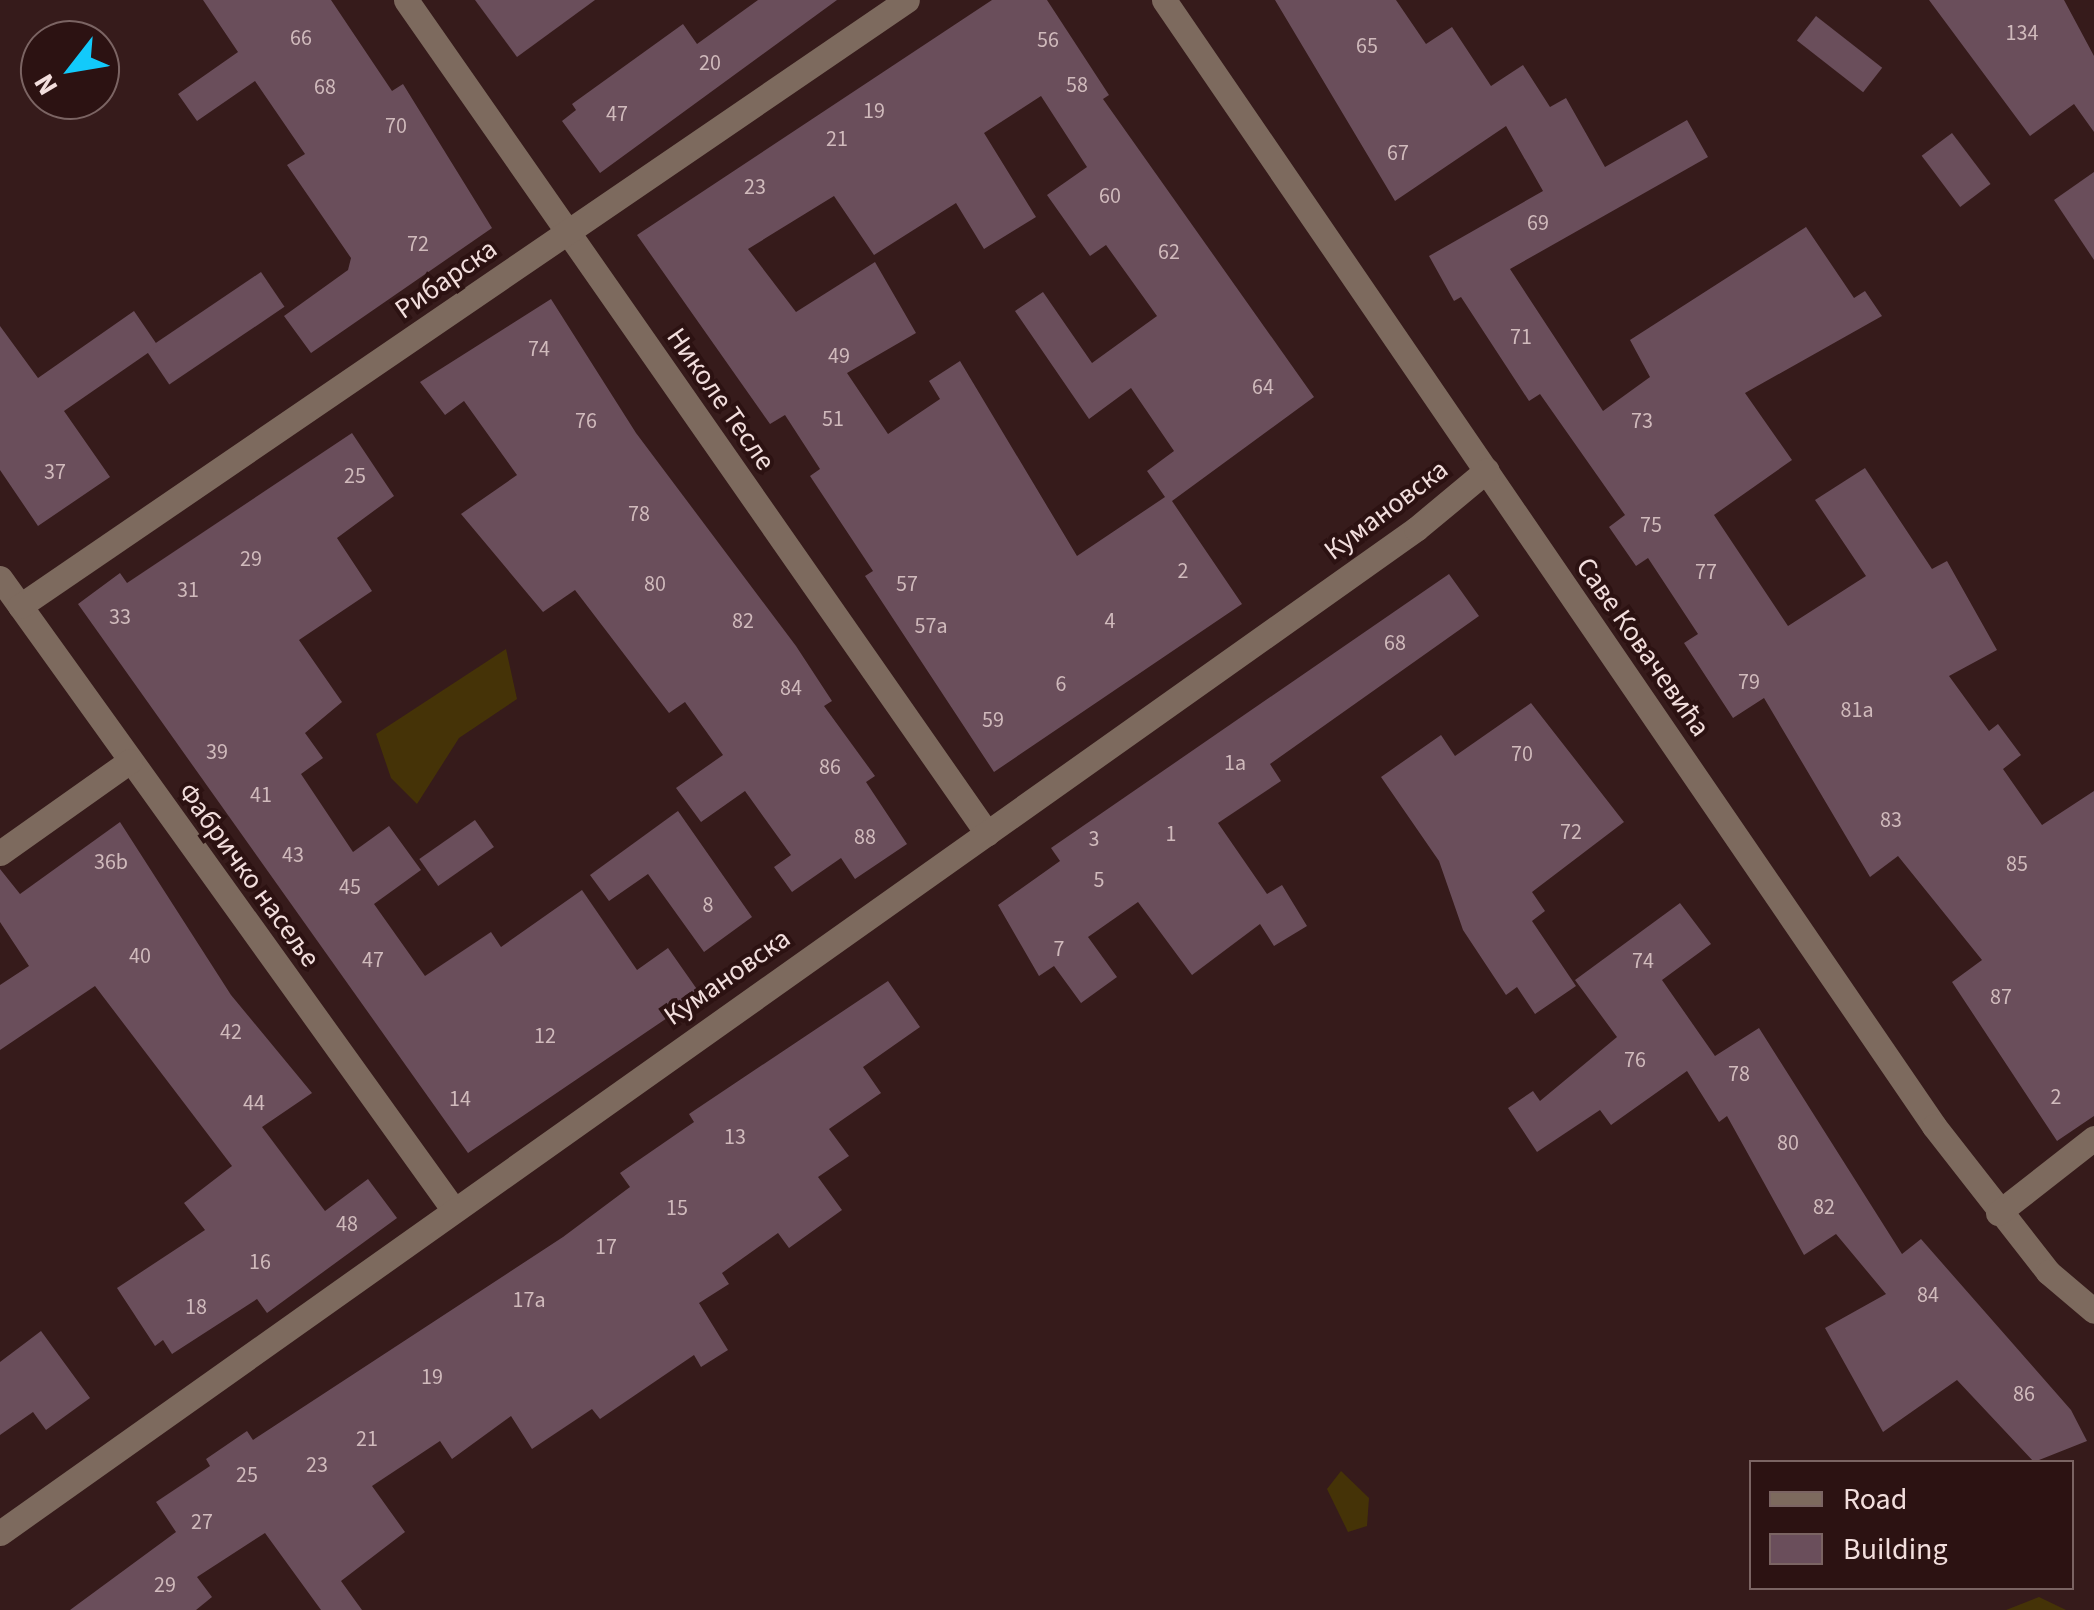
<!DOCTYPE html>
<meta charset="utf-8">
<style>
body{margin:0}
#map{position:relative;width:2094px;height:1610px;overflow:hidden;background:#361b1b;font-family:"Source Sans 3",sans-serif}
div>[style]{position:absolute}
.green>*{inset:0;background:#453307}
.building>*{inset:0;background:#6a4e5b;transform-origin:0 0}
.minor>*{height:25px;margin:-12.5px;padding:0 12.5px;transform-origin:12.5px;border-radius:12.5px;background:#7d6a5e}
span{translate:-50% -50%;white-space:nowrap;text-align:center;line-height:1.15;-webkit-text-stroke:8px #2c1212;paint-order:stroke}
.number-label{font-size:22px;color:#d0babc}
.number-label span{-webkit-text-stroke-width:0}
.street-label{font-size:28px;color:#f2dedd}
.legend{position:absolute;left:1749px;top:1460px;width:325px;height:130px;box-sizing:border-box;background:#2c1212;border:2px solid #7b6463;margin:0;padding:12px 18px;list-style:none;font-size:30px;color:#f2dedd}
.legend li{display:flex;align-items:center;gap:20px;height:50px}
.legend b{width:50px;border:2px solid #7b6463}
.north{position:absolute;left:20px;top:20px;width:100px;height:100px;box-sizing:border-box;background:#2c1212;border:2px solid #7b6463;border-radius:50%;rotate:239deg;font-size:28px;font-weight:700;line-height:40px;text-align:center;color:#f2dedd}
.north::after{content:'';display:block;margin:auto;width:35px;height:45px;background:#12cafb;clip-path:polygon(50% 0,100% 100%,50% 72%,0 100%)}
</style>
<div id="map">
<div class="green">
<div style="clip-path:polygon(506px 649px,517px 699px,459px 738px,417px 804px,391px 778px,376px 734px)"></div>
<div style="clip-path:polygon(1341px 1471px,1369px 1498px,1367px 1526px,1348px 1532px,1327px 1489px)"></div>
<div style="clip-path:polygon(2039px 1597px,2066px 1610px,2006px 1610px)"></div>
</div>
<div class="building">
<div style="clip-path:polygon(203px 0,331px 0,392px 91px,403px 84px,492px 228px,311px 353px,284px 316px,348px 270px,351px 258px,287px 165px,305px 154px,255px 81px,197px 121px,178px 94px,238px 52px)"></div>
<div style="clip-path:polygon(475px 0,595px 0,517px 57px)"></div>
<div style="clip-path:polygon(758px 0,837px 0,600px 173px,562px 121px,576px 110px,572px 104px,683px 24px,697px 44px)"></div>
<div style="clip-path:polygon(evenodd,992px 0,1047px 0,1109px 95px,1103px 99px,1314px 397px,1172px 501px,1242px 604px,994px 772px,865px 576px,873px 571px,810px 476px,820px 469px,785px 415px,770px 424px,637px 235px,992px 0,1041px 96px,1087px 167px,1047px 195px,1090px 256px,1106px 245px,1157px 316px,1092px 363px,1043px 292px,1015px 311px,1089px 419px,1131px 388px,1174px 451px,1147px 471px,1165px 497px,1077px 556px,960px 361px,929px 381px,940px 399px,888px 434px,847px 373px,916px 333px,875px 262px,796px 312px,748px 249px,834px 196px,874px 255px,956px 203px,984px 249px,1036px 217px,984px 133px,1041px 96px)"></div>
<div style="clip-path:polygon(1275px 0,1396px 0,1426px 44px,1452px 27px,1491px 86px,1523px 65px,1550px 107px,1566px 98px,1605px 167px,1687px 120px,1708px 157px,1510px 269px,1603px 411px,1650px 377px,1630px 340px,1806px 227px,1854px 298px,1865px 291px,1882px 316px,1745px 393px,1792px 460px,1714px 515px,1788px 626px,1866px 576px,1815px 500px,1865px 468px,1932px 569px,1947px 561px,1997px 650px,1949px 676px,1989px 731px,1998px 724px,2021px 755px,2003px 769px,2042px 825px,2094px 791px,2094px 1116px,2057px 1141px,1952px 982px,1982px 960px,1898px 856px,1870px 877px,1764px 698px,1733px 718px,1684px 643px,1698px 634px,1648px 558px,1636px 566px,1609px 527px,1625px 515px,1540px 394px,1529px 401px,1461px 297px,1454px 301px,1429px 256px,1543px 191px,1506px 126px,1395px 201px)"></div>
<div style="clip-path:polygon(1929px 0,2064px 0,2094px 56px,2094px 132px,2074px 104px,2030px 136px)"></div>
<div style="left:1816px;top:16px;width:84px;height:31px;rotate:38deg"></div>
<div style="left:1952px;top:133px;width:64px;height:38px;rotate:53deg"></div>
<div style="clip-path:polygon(2094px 172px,2094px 260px,2054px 200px)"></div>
<div style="left:261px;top:272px;width:42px;height:139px;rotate:56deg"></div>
<div style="clip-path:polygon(551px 299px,636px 433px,796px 646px,832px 701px,824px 706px,875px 776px,866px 782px,907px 844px,855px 879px,841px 858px,792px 892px,774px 867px,791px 855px,745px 791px,701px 822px,676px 788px,723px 755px,685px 702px,669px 713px,575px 590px,543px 612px,461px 514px,517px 475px,464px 401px,445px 415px,420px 382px)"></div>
<div style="clip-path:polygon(134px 311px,158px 346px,64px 411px,110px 477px,38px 526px,0 470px,0 326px,38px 378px)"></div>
<div style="clip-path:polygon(352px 433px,394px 496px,337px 538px,372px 591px,299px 640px,342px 702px,305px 733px,323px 758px,301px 774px,353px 852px,389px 826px,421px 870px,374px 904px,425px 976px,491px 932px,501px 947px,582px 890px,637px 970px,668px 948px,701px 995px,468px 1153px,78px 604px,120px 573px,127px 583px)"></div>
<div style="clip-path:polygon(1449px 574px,1479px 616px,1270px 764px,1281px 781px,1218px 823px,1267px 894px,1282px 885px,1307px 926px,1274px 946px,1260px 924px,1192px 975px,1138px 902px,1088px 937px,1117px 977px,1081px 1003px,1054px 966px,1039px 976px,998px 905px,1060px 861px,1051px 848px)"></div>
<div style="clip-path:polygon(1531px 703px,1624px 822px,1532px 892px,1545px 911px,1532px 921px,1576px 986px,1535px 1014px,1517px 987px,1506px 995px,1463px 930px,1439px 861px,1381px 777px,1441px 735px,1455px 756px)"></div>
<div style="clip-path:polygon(678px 811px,752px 917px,704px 952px,648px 874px,609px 901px,590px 875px)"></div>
<div style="left:475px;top:820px;width:33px;height:68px;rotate:55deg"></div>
<div style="clip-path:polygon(120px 822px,231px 995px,312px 1093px,262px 1127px,325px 1211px,368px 1179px,397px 1218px,267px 1313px,257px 1299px,172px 1354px,163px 1340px,155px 1346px,117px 1288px,205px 1230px,184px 1203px,232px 1166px,95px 986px,0 1050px,0 985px,29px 966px,0 922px,0 869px,20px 894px)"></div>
<div style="clip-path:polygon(1680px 903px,1711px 944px,1662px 980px,1715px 1056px,1759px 1028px,1902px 1254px,1921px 1239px,2071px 1410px,2087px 1441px,2034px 1462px,1957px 1380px,1883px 1432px,1825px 1328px,1886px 1294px,1836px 1234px,1804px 1255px,1727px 1116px,1719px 1122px,1687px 1071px,1611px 1125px,1600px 1110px,1537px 1152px,1508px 1108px,1533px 1091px,1540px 1101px,1617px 1037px,1575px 980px)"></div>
<div style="clip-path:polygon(888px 981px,920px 1027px,863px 1067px,881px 1093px,829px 1129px,849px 1156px,818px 1177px,842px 1210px,789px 1248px,778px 1233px,722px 1273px,729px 1284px,699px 1303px,728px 1350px,701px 1367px,694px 1355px,600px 1419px,592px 1409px,532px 1449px,511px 1416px,452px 1459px,440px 1441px,372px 1486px,405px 1532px,341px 1581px,362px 1610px,321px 1610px,265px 1533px,197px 1577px,212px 1597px,196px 1610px,70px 1610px,176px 1532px,156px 1502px,210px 1466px,206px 1459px,247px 1431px,253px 1440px,563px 1237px,630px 1187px,620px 1173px,694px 1122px,689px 1114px)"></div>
<div style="clip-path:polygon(41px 1331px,90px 1398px,46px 1430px,33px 1412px,0 1435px,0 1362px)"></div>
</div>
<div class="minor">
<div style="left:406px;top:0;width:1016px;rotate:55.11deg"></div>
<div style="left:1164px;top:0;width:1364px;rotate:55.63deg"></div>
<div style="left:1934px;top:1126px;width:185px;rotate:52deg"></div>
<div style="left:2048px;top:1272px;width:60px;rotate:40.3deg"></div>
<div style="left:0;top:578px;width:773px;rotate:54.32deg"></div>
<div style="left:20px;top:606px;width:1074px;rotate:-34.34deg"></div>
<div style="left:0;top:853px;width:159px;rotate:-35.3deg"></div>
<div style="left:1998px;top:1213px;width:122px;rotate:-38deg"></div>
<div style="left:0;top:1533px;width:1736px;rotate:-35.34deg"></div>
<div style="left:1416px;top:529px;width:92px;rotate:-39.7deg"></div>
</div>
<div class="number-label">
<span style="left:2022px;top:34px">134</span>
<span style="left:301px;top:39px">66</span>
<span style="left:1048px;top:41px">56</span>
<span style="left:1367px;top:47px">65</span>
<span style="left:710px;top:64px">20</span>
<span style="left:1077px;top:86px">58</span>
<span style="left:325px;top:88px">68</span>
<span style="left:874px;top:112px">19</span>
<span style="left:617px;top:115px">47</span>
<span style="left:396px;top:127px">70</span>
<span style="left:837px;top:140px">21</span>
<span style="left:1398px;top:154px">67</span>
<span style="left:755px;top:188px">23</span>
<span style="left:1110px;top:197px">60</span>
<span style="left:1538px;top:224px">69</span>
<span style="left:418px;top:245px">72</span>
<span style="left:1169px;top:253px">62</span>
<span style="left:1521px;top:338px">71</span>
<span style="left:539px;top:350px">74</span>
<span style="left:839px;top:357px">49</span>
<span style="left:1263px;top:388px">64</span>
<span style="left:833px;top:420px">51</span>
<span style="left:586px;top:422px">76</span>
<span style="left:1642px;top:422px">73</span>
<span style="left:55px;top:473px">37</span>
<span style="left:355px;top:477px">25</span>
<span style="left:639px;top:515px">78</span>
<span style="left:1651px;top:526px">75</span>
<span style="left:251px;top:560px">29</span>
<span style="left:1183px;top:572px">2</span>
<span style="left:1706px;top:573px">77</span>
<span style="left:655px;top:585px">80</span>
<span style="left:907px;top:585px">57</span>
<span style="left:188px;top:591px">31</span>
<span style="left:120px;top:618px">33</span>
<span style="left:743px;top:622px">82</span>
<span style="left:1110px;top:622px">4</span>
<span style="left:931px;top:627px">57a</span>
<span style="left:1395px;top:644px">68</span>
<span style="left:1749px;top:683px">79</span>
<span style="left:1061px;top:685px">6</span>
<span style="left:791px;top:689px">84</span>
<span style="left:1857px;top:711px">81a</span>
<span style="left:993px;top:721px">59</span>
<span style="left:217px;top:753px">39</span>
<span style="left:1522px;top:755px">70</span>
<span style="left:1235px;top:764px">1a</span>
<span style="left:830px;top:768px">86</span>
<span style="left:261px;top:796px">41</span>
<span style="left:1891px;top:821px">83</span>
<span style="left:1571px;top:833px">72</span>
<span style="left:1171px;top:835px">1</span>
<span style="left:865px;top:838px">88</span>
<span style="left:1094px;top:840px">3</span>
<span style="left:293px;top:856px">43</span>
<span style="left:111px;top:863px">36b</span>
<span style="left:2017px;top:865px">85</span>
<span style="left:1099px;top:881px">5</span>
<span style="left:350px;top:888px">45</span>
<span style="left:708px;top:906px">8</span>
<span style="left:1059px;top:950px">7</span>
<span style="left:140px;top:957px">40</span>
<span style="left:373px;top:961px">47</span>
<span style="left:1643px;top:962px">74</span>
<span style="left:2001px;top:998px">87</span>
<span style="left:231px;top:1033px">42</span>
<span style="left:545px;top:1037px">12</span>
<span style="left:1635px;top:1061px">76</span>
<span style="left:1739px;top:1075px">78</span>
<span style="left:2056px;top:1098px">2</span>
<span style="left:460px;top:1100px">14</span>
<span style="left:254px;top:1104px">44</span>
<span style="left:735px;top:1138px">13</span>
<span style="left:1788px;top:1144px">80</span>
<span style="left:1824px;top:1208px">82</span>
<span style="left:677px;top:1209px">15</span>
<span style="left:347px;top:1225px">48</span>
<span style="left:606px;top:1248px">17</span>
<span style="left:260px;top:1263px">16</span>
<span style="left:1928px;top:1296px">84</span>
<span style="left:529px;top:1301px">17a</span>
<span style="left:196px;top:1308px">18</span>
<span style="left:432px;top:1378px">19</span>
<span style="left:2024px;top:1395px">86</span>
<span style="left:367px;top:1440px">21</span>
<span style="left:317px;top:1466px">23</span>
<span style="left:247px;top:1476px">25</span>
<span style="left:202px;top:1523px">27</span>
<span style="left:165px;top:1586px">29</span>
</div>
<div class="street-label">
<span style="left:446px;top:279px;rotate:-35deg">Рибарска</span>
<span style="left:721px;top:399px;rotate:55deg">Николе Тесле</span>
<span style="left:1386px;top:510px;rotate:-37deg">Кумановска</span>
<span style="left:1643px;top:647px;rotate:55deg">Саве Ковачевића</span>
<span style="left:249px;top:875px;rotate:54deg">Фабричко насеље</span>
<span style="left:727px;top:977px;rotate:-35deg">Кумановска</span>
</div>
<ul class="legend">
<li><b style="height:12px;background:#7d6a5e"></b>Road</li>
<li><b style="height:28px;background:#6a4e5b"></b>Building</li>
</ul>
<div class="north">N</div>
</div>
